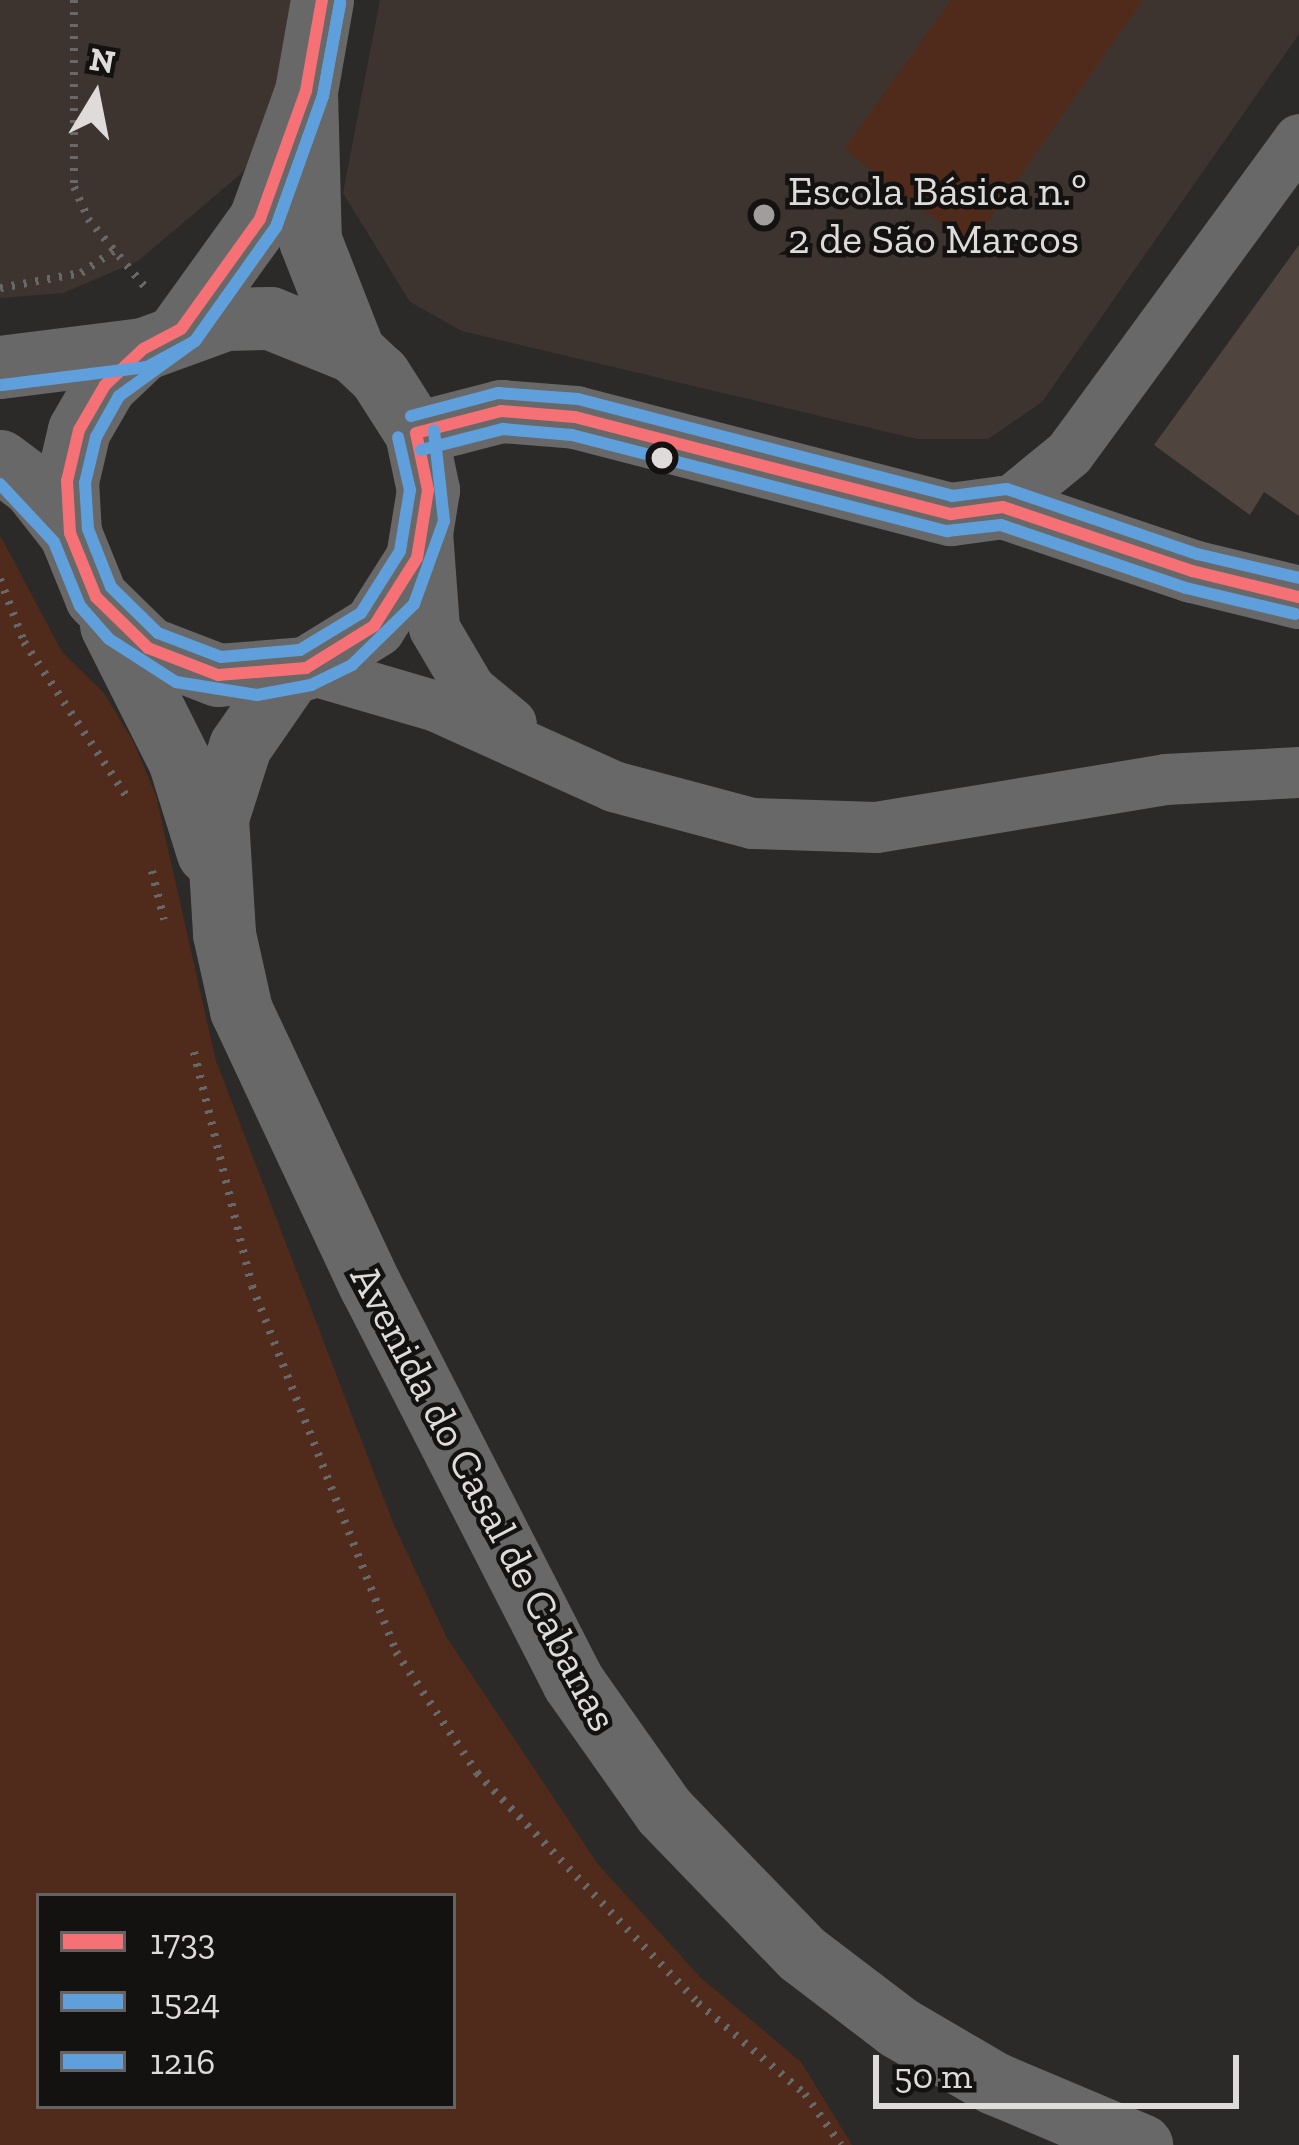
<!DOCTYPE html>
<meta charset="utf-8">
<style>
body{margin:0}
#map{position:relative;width:1299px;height:2145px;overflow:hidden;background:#2c2a28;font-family:"Zilla Slab",serif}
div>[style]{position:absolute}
.built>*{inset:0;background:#3d3430}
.green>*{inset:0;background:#502a1a}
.building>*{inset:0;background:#50443f}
.path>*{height:8px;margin-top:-4px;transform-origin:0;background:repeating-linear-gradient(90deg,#686868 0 3px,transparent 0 12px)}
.minor>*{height:51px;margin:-25.5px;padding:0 25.5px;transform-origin:25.5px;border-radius:25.5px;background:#686868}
.tertiary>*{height:63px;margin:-31.5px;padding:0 31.5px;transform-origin:31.5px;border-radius:31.5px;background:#686868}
.bus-1>*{height:12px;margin:-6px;padding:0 6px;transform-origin:6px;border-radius:6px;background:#f67175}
.bus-2>*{height:12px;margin:-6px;padding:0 6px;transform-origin:6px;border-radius:6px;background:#5fa0dc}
.bus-3>*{height:12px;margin:-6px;padding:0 6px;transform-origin:6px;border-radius:6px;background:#5fa0dc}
.dots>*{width:33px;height:33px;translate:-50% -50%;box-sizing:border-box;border:6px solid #141211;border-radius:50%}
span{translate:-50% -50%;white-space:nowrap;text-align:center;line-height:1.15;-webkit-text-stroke:9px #141211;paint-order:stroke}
.poi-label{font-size:42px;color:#dedbda}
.left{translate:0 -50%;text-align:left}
.street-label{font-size:42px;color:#dedbda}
.legend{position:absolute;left:36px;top:1893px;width:420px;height:216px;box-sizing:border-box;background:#141211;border:3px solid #656261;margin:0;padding:15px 21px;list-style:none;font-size:36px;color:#dedbda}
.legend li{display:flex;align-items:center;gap:24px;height:60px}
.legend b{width:60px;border:3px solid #656261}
.north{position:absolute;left:36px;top:36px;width:120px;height:120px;-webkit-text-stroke:9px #141211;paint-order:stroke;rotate:10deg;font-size:33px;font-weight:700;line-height:48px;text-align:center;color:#dedbda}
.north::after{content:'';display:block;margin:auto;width:42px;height:54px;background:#dedbda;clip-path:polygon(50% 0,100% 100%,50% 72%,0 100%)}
.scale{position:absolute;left:873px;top:2055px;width:366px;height:54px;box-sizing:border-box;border:6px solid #dedbda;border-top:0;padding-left:15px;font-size:36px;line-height:42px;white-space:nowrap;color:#dedbda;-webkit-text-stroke:9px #141211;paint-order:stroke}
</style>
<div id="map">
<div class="built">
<div style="clip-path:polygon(0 0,291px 0,270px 122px,243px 172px,138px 261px,63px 293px,0 298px)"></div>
<div style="clip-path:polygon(380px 0,1299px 0,1299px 34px,1042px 402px,988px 439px,917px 439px,462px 331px,410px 302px,343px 193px)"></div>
</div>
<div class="green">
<div style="clip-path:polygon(951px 0,1143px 0,971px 246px,844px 149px)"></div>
<div style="clip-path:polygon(evenodd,0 535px,62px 652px,104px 693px,134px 743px,156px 796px,216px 1061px,394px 1525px,447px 1638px,597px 1863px,700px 1977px,801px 2062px,852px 2145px,0 2145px,0 535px,453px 1896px,453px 2106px,39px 2106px,39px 1896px,453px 1896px)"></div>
</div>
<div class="building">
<div style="clip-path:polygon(1299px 245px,1299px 516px,1264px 492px,1250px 515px,1154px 445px)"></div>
</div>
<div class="path">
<div style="left:74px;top:0;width:187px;rotate:90deg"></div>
<div style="left:74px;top:187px;width:35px;rotate:66deg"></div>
<div style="left:88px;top:219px;width:89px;rotate:50deg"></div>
<div style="left:0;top:288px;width:82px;rotate:-10.5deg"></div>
<div style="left:81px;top:273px;width:40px;rotate:-34deg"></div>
<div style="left:0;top:579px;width:67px;rotate:69.1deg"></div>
<div style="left:24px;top:642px;width:190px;rotate:56.4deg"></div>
<div style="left:152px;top:871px;width:50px;rotate:76.2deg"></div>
<div style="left:194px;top:1052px;width:241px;rotate:76.1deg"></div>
<div style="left:252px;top:1286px;width:393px;rotate:68.5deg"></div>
<div style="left:396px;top:1652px;width:146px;rotate:56.2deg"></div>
<div style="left:477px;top:1773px;width:319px;rotate:46.1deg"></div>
<div style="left:698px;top:2003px;width:140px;rotate:40.4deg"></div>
<div style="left:805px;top:2094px;width:62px;rotate:54.8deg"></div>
</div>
<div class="minor">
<div style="left:1003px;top:507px;width:85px;rotate:-39.3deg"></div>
<div style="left:1069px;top:453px;width:389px;rotate:-53.8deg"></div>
<div style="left:427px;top:532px;width:96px;rotate:85.8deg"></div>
<div style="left:434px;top:628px;width:71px;rotate:59.5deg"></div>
<div style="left:470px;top:689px;width:53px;rotate:39.7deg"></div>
<div style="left:306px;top:668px;width:135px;rotate:16.3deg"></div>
<div style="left:436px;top:706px;width:194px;rotate:24.3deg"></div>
<div style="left:613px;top:786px;width:144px;rotate:14.9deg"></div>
<div style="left:752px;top:823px;width:124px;rotate:1.8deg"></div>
<div style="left:876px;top:827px;width:293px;rotate:-9.4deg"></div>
<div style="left:1165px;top:779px;width:134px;rotate:-3deg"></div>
</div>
<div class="tertiary">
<div style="left:306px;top:91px;width:149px;rotate:88.5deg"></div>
<div style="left:310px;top:240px;width:120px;rotate:68.6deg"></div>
<div style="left:354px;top:352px;width:34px;rotate:43deg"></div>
<div style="left:379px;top:375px;width:69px;rotate:57.5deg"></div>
<div style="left:416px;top:433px;width:58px;rotate:78.1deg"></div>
<div style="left:428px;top:490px;width:69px;rotate:99.2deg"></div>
<div style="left:417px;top:558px;width:80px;rotate:122.3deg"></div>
<div style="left:374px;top:626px;width:80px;rotate:148.3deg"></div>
<div style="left:306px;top:668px;width:88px;rotate:175.5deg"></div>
<div style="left:218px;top:675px;width:75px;rotate:-158.9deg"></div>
<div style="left:148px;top:648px;width:73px;rotate:-135.6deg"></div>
<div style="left:96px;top:597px;width:69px;rotate:-112.1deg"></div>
<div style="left:70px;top:533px;width:52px;rotate:-93.3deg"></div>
<div style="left:67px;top:481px;width:52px;rotate:-76.8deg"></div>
<div style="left:79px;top:430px;width:52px;rotate:-60deg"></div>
<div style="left:105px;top:385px;width:52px;rotate:-43.5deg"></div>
<div style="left:143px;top:349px;width:87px;rotate:-20.1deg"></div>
<div style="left:225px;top:319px;width:45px;rotate:-1.3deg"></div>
<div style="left:270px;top:318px;width:91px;rotate:22deg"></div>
<div style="left:181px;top:329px;width:135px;rotate:-54.3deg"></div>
<div style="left:260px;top:219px;width:136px;rotate:-70.2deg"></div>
<div style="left:306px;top:91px;width:92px;rotate:-80deg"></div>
<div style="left:0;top:367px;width:144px;rotate:-7.2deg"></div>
<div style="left:416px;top:433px;width:88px;rotate:-14.5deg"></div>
<div style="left:501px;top:411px;width:74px;rotate:4.6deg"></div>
<div style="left:575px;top:417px;width:388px;rotate:14.5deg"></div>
<div style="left:951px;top:514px;width:52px;rotate:-7.7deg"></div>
<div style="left:1003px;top:507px;width:200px;rotate:18.7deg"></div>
<div style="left:1192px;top:571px;width:110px;rotate:13.7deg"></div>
<div style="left:0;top:461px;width:41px;rotate:37.1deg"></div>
<div style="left:33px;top:486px;width:60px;rotate:51.8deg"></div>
<div style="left:111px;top:625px;width:151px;rotate:63.3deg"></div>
<div style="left:179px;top:760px;width:97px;rotate:72.7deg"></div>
<div style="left:291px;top:672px;width:90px;rotate:124.6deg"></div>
<div style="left:240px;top:746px;width:76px;rotate:107.7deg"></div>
<div style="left:217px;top:818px;width:116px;rotate:86.5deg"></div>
<div style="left:224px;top:934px;width:78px;rotate:77.4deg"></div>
<div style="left:241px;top:1010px;width:304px;rotate:64.9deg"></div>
<div style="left:370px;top:1285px;width:446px;rotate:62.9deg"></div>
<div style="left:573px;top:1682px;width:158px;rotate:54.8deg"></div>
<div style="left:664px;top:1811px;width:197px;rotate:46deg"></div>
<div style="left:801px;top:1953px;width:122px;rotate:37.3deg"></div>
<div style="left:898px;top:2027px;width:111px;rotate:30.3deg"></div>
<div style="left:994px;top:2083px;width:160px;rotate:22.9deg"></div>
</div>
<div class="bus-1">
<div style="left:322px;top:0;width:92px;rotate:100deg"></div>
<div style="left:306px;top:91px;width:136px;rotate:109.8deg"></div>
<div style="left:260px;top:219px;width:135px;rotate:125.7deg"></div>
<div style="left:181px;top:329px;width:43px;rotate:152.2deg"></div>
<div style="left:143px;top:349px;width:52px;rotate:136.5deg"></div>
<div style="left:105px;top:385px;width:52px;rotate:120deg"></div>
<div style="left:79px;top:430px;width:52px;rotate:103.2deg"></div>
<div style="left:67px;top:481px;width:52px;rotate:86.7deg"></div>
<div style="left:70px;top:533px;width:69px;rotate:67.9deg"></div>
<div style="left:96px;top:597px;width:73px;rotate:44.4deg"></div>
<div style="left:148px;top:648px;width:75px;rotate:21.1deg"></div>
<div style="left:218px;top:675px;width:88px;rotate:-4.5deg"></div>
<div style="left:306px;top:668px;width:80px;rotate:-31.7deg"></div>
<div style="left:374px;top:626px;width:80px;rotate:-57.7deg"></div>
<div style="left:417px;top:558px;width:69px;rotate:-80.8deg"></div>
<div style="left:428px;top:490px;width:58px;rotate:-101.9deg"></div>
<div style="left:416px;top:433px;width:88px;rotate:-14.5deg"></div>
<div style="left:501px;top:411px;width:74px;rotate:4.6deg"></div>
<div style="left:575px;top:417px;width:388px;rotate:14.5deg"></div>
<div style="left:951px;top:514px;width:52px;rotate:-7.7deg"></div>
<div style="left:1003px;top:507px;width:200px;rotate:18.7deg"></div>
<div style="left:1192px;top:571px;width:110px;rotate:13.7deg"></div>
</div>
<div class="bus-2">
<div style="left:2px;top:385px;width:146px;rotate:-7.1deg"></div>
<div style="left:147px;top:367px;width:55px;rotate:-28.4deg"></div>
<div style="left:195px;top:341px;width:140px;rotate:-54.6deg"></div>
<div style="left:276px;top:227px;width:139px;rotate:-70.3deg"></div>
<div style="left:323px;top:96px;width:95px;rotate:-79.6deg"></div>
<div style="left:421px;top:450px;width:85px;rotate:-14.4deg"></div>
<div style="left:503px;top:429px;width:69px;rotate:5deg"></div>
<div style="left:572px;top:435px;width:387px;rotate:14.4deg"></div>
<div style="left:947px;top:531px;width:54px;rotate:-6.3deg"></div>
<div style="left:1001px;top:525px;width:195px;rotate:18.8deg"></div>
<div style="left:1186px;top:588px;width:112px;rotate:13.4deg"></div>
<div style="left:0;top:484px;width:79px;rotate:47deg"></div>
<div style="left:54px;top:542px;width:69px;rotate:67.9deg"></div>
<div style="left:80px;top:606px;width:44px;rotate:48.7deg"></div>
<div style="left:109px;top:639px;width:80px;rotate:32.7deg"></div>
<div style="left:176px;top:682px;width:82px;rotate:9.1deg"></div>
<div style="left:257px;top:695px;width:55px;rotate:-10.5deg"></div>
<div style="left:311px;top:685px;width:46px;rotate:-26deg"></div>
<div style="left:352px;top:665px;width:87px;rotate:-44.5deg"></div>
<div style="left:414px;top:604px;width:88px;rotate:-70.1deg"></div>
<div style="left:444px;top:521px;width:91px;rotate:-96.3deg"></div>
</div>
<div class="bus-3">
<div style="left:340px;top:3px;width:95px;rotate:100.4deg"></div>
<div style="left:323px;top:96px;width:139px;rotate:109.7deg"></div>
<div style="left:276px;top:227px;width:140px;rotate:125.4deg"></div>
<div style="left:195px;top:341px;width:94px;rotate:144.1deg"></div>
<div style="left:119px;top:396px;width:47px;rotate:119.3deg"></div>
<div style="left:96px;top:437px;width:47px;rotate:103.4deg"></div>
<div style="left:85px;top:483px;width:46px;rotate:86.3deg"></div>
<div style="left:88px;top:529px;width:62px;rotate:68.4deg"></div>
<div style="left:111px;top:587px;width:66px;rotate:44.4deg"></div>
<div style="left:158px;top:633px;width:67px;rotate:20.9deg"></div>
<div style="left:221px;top:657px;width:79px;rotate:-5.1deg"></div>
<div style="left:300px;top:650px;width:71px;rotate:-31.2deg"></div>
<div style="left:361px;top:613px;width:73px;rotate:-57.8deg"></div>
<div style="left:400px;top:551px;width:62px;rotate:-80.7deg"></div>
<div style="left:410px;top:490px;width:54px;rotate:-102.8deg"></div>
<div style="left:411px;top:416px;width:90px;rotate:-14.8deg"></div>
<div style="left:498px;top:393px;width:80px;rotate:4.3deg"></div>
<div style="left:578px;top:399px;width:386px;rotate:14.5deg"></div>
<div style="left:952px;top:496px;width:55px;rotate:-7.3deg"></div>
<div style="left:1007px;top:489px;width:201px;rotate:18.9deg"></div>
<div style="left:1197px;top:554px;width:105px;rotate:13.2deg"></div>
</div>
<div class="dots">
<div style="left:764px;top:215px;background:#a09d9c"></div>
<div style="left:662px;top:458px;background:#dedbda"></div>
</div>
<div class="poi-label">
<span class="left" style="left:788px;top:215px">Escola Básica n.º<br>2 de São Marcos</span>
</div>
<div class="street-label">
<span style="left:484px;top:1498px;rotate:62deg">Avenida do Casal de Cabanas</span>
</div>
<ul class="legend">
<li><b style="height:15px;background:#f67175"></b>1733</li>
<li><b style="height:15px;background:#5fa0dc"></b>1524</li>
<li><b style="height:15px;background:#5fa0dc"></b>1216</li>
</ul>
<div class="north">N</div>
<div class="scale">50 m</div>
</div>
